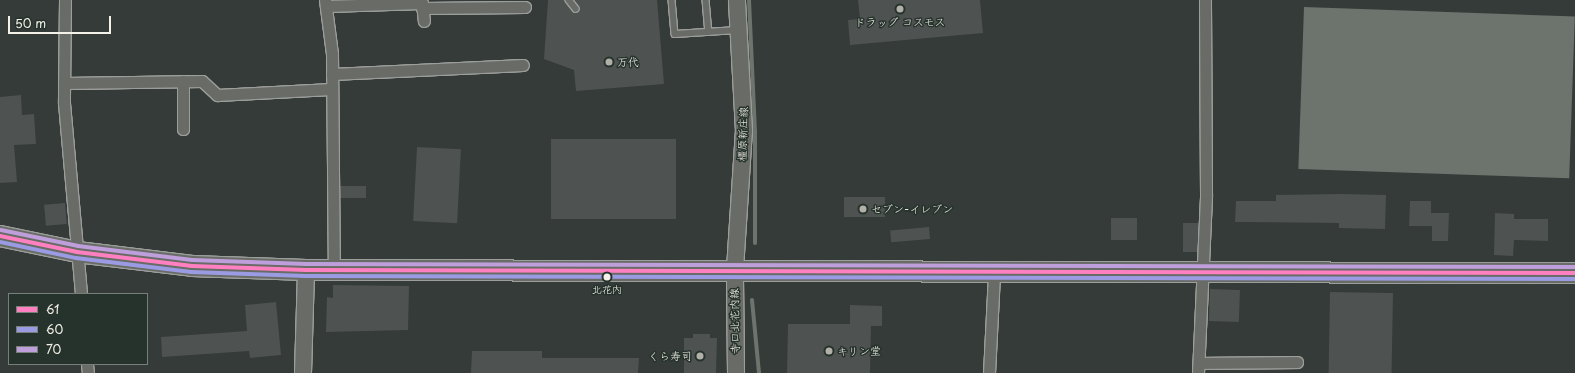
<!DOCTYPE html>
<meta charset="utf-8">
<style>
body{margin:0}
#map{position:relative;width:1575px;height:373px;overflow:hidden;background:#353b38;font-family:"Playpen Sans","Klee One",sans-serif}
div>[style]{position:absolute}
.water>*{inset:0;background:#6d736d;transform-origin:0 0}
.stream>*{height:4px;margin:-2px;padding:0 2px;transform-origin:2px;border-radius:2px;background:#6d736d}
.building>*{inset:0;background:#4e5250;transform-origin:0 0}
.roads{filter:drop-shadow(1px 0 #9c9e9b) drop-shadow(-1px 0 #9c9e9b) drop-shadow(0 1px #9c9e9b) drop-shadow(0 -1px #9c9e9b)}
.lane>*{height:5.5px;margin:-2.75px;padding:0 2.75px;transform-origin:2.75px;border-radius:2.75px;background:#686b66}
.street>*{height:11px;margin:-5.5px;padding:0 5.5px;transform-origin:5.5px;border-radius:5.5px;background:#686b66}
.secondary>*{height:16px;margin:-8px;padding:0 8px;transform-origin:8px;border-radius:8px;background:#686b66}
.highway>*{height:20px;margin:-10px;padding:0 10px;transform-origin:10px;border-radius:10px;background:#686b66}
.bus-1>*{height:4px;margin:-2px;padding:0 2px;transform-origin:2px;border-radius:2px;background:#ff80c1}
.bus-2>*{height:4px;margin:-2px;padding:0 2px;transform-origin:2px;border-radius:2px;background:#9b9be3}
.bus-3>*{height:4px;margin:-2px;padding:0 2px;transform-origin:2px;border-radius:2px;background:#be9fdb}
.dots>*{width:11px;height:11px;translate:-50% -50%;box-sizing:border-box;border:2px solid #26332d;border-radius:50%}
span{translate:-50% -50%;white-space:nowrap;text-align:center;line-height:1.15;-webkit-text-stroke:3px #26332d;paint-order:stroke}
.bus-label{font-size:10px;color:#f4f1e8}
.poi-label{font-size:11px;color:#f4f1e8}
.left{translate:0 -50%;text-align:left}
.right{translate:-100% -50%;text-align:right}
.street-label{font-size:11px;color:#f4f1e8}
.legend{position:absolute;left:8px;top:293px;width:140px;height:72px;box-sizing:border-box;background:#26332d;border:1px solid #787f78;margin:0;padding:5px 7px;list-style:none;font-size:12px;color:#f4f1e8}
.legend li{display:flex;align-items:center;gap:8px;height:20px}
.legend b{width:20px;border:1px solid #787f78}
.scale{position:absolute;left:8px;top:16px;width:103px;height:18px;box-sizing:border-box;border:2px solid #f4f1e8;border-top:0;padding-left:5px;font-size:12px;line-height:14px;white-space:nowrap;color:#f4f1e8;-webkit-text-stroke:3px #26332d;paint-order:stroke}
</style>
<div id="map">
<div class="water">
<div style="left:1304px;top:7px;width:271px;height:162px;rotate:2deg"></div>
</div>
<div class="stream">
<div style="left:749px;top:0;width:131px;rotate:87.4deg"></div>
<div style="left:755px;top:131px;width:112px;rotate:90deg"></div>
<div style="left:752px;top:300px;width:73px;rotate:84.5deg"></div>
</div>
<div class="building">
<div style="clip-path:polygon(548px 0,565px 0,576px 13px,580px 8px,574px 0,657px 0,664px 84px,576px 91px,574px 70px,544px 59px)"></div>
<div style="clip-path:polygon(858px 0,980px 0,983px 33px,850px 45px,848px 20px,860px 19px)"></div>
<div style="clip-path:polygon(21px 95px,22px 115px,34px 114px,36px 144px,14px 145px,17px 182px,0 183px,0 97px)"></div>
<div style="left:551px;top:139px;width:125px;height:80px"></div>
<div style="left:417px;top:147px;width:44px;height:74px;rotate:3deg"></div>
<div style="left:340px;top:186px;width:26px;height:12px"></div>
<div style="clip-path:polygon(1340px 194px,1386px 195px,1385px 229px,1339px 228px,1339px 223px,1235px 222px,1236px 201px,1276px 201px,1276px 195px)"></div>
<div style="left:885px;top:197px;width:20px;height:41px;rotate:90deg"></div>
<div style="clip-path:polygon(1410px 201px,1431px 201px,1431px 213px,1449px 213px,1448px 241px,1432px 241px,1432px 226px,1409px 226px)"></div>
<div style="left:65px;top:203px;width:21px;height:21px;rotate:85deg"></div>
<div style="clip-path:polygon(1495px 213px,1514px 214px,1514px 219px,1548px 219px,1548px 241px,1514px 240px,1513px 256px,1494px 255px)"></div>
<div style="left:1111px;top:218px;width:26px;height:22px"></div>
<div style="left:1183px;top:223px;width:15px;height:29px"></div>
<div style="left:929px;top:227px;width:12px;height:39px;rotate:85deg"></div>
<div style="clip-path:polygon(333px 285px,409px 286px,408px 330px,326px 332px,327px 297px,333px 298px)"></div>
<div style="left:1210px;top:289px;width:30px;height:32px;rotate:2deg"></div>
<div style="left:1330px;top:292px;width:63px;height:81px;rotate:1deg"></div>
<div style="clip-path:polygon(276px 302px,281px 355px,250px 358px,249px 351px,162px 357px,161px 337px,247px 331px,245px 305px)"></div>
<div style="clip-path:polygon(850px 305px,882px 306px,882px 326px,871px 326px,870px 373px,787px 373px,788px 324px,850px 324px)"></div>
<div style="clip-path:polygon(693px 334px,710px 334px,710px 338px,717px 338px,716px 373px,684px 373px,684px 338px,693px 338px)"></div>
<div style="clip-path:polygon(472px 351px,542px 351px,542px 358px,639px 358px,638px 373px,471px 373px)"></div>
</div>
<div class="roads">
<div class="lane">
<div style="left:569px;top:0;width:11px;rotate:52deg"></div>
<div style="left:672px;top:0;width:34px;rotate:85deg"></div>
<div style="left:675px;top:34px;width:62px;rotate:-3.7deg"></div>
<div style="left:706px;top:0;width:32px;rotate:85deg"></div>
</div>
<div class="street">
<div style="left:65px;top:0;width:103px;rotate:90.6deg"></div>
<div style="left:64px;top:103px;width:192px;rotate:84.9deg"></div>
<div style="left:325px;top:0;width:54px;rotate:82.6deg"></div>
<div style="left:332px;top:54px;width:216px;rotate:89.5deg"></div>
<div style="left:422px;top:3px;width:18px;rotate:84deg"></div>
<div style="left:327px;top:6px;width:95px;rotate:-1.8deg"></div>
<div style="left:422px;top:8px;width:103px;rotate:-0.6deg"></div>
<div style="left:332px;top:74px;width:191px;rotate:-2.7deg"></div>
<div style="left:183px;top:81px;width:48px;rotate:90deg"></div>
<div style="left:64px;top:83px;width:138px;rotate:-0.8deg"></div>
<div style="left:202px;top:81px;width:21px;rotate:43deg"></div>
<div style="left:217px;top:95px;width:114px;rotate:-3deg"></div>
<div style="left:1199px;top:363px;width:98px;rotate:-0.6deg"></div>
<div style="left:87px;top:364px;width:9px;rotate:84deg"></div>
<div style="left:989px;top:373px;width:100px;rotate:-87.1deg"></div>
<div style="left:1198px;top:373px;width:179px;rotate:-87.4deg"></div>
<div style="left:1206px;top:194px;width:194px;rotate:-90.3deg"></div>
</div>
<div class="secondary">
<div style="left:303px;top:373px;width:103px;rotate:-88.3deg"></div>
<div style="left:736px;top:373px;width:104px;rotate:-90.6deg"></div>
<div style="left:735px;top:269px;width:138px;rotate:-86.3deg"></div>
<div style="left:744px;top:131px;width:131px;rotate:-93.1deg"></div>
</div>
<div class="highway">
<div style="left:0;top:236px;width:79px;rotate:11.7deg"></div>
<div style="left:77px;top:252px;width:116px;rotate:6.9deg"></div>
<div style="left:192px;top:266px;width:114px;rotate:2deg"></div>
<div style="left:306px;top:270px;width:1269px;rotate:0.14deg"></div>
</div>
</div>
<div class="bus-1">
<div style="left:0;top:236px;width:79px;rotate:11.7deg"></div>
<div style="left:77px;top:252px;width:116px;rotate:6.9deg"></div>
<div style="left:192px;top:266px;width:114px;rotate:2deg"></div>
<div style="left:306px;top:270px;width:1269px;rotate:0.14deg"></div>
</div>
<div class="bus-2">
<div style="left:0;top:242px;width:78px;rotate:11.9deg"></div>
<div style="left:76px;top:258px;width:116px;rotate:6.9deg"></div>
<div style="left:191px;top:272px;width:115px;rotate:2deg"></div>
<div style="left:306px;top:276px;width:1269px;rotate:0.14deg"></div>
</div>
<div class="bus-3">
<div style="left:1px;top:230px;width:79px;rotate:11.7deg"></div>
<div style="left:78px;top:246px;width:115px;rotate:7deg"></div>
<div style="left:192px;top:260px;width:114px;rotate:2deg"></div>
<div style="left:306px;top:264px;width:1269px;rotate:0.14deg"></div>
</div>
<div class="dots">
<div style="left:900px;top:9px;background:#b1b1aa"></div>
<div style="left:609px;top:62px;background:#b1b1aa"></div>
<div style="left:863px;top:209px;background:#b1b1aa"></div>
<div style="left:607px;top:277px;background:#f4f1e8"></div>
<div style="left:829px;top:351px;background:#b1b1aa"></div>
<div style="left:700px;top:356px;background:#b1b1aa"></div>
</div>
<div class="bus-label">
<span style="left:607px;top:289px">北花内</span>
</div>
<div class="poi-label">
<span style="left:900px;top:22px">ドラッグ コスモス</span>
<span class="left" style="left:617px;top:62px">万代</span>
<span class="left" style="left:871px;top:209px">セブン-イレブン</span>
<span class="left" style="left:837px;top:351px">キリン堂</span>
<span class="right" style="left:692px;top:356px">くら寿司</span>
</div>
<div class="street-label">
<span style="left:743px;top:134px;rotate:-88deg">橿原新庄線</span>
<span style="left:735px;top:321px;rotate:-91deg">寺口北花内線</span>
</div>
<ul class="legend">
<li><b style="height:5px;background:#ff80c1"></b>61</li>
<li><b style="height:5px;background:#9b9be3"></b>60</li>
<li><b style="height:5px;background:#be9fdb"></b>70</li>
</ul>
<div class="scale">50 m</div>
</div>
